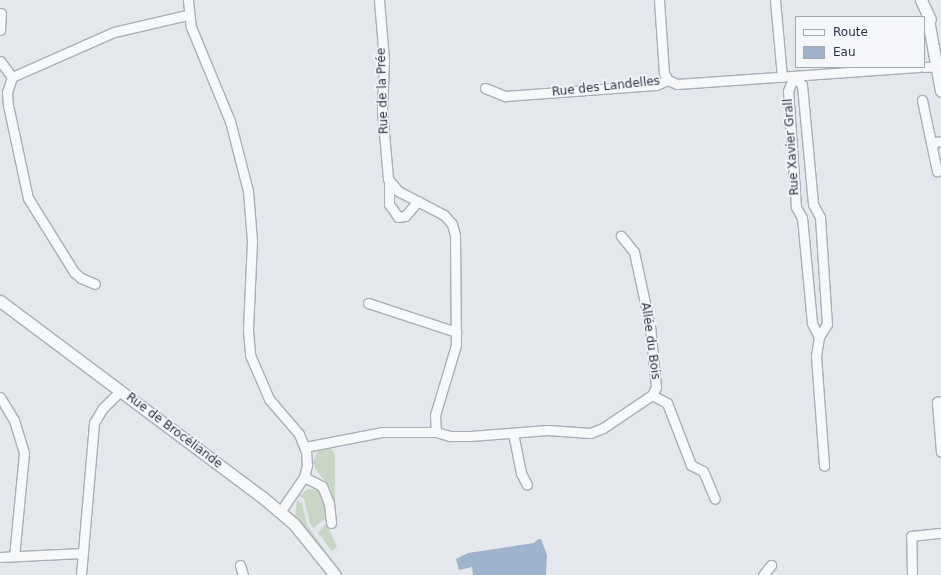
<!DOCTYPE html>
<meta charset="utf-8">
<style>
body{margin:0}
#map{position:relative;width:941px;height:575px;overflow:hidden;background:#e4e7ec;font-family:"DejaVu Sans",sans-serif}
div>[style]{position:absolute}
.green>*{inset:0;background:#c9d6c5}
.water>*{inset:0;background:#9fb4cc}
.roads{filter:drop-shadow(1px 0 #a9aeb7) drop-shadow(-1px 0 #a9aeb7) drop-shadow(0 1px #a9aeb7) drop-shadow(0 -1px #a9aeb7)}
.minor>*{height:9px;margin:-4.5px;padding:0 4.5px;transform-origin:4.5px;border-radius:4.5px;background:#f7f8fa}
.tertiary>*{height:11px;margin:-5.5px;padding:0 5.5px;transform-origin:5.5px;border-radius:5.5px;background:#f7f8fa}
span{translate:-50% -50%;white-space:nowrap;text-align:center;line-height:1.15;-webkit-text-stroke:3.5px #f4f6f9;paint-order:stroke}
.street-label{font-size:12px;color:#2b3445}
.legend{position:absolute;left:795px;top:16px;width:130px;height:52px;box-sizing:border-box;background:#f4f6f9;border:1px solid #a4a8b1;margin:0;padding:5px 7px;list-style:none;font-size:12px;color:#2b3445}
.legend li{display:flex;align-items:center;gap:8px;height:20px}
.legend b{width:20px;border:1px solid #a4a8b1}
</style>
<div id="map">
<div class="green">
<div style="clip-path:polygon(329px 446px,335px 454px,335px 511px,330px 487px,316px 470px,313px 462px,317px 452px)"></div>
<div style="clip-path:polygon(308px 489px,318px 490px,324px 500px,326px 518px,314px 528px,310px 524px,304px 499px,299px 496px)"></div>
<div style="clip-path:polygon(297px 500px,302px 503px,307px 525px,343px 575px,295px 517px)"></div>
<div style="clip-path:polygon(326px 523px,337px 547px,332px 551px,318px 533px)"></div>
</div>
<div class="water">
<div style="clip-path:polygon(538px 539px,541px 539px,547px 555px,546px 575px,473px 575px,472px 567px,459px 570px,456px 559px,468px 553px,534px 543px)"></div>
</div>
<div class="roads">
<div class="minor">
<div style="left:188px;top:0;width:27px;rotate:84deg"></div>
<div style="left:191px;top:27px;width:102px;rotate:67.5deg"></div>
<div style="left:230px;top:121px;width:72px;rotate:75.6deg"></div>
<div style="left:248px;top:191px;width:50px;rotate:85.4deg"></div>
<div style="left:252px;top:241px;width:89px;rotate:92.6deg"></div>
<div style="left:248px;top:330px;width:25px;rotate:85deg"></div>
<div style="left:250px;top:355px;width:48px;rotate:66.6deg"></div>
<div style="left:269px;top:399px;width:46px;rotate:49.4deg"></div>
<div style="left:299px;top:434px;width:18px;rotate:68deg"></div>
<div style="left:306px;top:451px;width:14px;rotate:86deg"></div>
<div style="left:307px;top:465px;width:12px;rotate:104deg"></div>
<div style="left:304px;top:477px;width:42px;rotate:124.4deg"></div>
<div style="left:379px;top:0;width:60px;rotate:85.2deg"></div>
<div style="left:384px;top:60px;width:50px;rotate:92.3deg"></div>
<div style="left:382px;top:110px;width:69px;rotate:85deg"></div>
<div style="left:388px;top:179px;width:16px;rotate:50deg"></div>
<div style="left:398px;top:191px;width:52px;rotate:27.6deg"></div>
<div style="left:444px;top:215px;width:12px;rotate:48deg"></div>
<div style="left:452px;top:224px;width:11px;rotate:75deg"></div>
<div style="left:455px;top:235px;width:110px;rotate:89.5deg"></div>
<div style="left:456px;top:345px;width:73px;rotate:106.7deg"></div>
<div style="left:435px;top:415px;width:17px;rotate:87deg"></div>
<div style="left:659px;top:0;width:73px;rotate:86.1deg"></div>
<div style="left:664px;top:73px;width:8px;rotate:60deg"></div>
<div style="left:775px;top:0;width:77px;rotate:84.8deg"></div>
<div style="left:0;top:30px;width:17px;rotate:-87deg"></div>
<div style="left:0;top:61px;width:20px;rotate:53deg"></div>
<div style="left:924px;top:67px;width:17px;rotate:-3deg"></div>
<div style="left:12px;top:77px;width:16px;rotate:108deg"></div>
<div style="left:7px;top:92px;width:13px;rotate:86deg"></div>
<div style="left:8px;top:105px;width:95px;rotate:77.9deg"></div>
<div style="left:28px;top:198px;width:87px;rotate:58.1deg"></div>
<div style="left:74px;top:272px;width:9px;rotate:41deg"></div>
<div style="left:81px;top:278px;width:15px;rotate:23deg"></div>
<div style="left:12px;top:77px;width:111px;rotate:-23.8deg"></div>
<div style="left:114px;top:32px;width:75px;rotate:-13.1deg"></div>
<div style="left:485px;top:88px;width:22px;rotate:22deg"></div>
<div style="left:505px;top:96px;width:151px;rotate:-4.2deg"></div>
<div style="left:656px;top:85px;width:13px;rotate:-23deg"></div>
<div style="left:668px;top:80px;width:10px;rotate:24deg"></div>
<div style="left:677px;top:84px;width:242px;rotate:-4deg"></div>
<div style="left:922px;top:100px;width:73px;rotate:78.1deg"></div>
<div style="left:931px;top:143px;width:10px;rotate:-11deg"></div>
<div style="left:389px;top:182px;width:22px;rotate:90deg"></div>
<div style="left:389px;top:204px;width:16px;rotate:55deg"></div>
<div style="left:398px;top:217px;width:7px;rotate:-8deg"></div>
<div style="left:405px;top:216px;width:20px;rotate:-49deg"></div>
<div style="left:368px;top:303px;width:93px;rotate:18.2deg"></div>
<div style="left:819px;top:337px;width:16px;rotate:-117deg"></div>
<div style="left:812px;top:323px;width:105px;rotate:-95.4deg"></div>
<div style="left:802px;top:218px;width:13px;rotate:-119deg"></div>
<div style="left:796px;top:207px;width:116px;rotate:-93.9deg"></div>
<div style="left:788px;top:91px;width:16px;rotate:-68deg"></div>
<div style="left:794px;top:76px;width:12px;rotate:48deg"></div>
<div style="left:802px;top:85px;width:120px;rotate:84.7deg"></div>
<div style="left:813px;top:204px;width:15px;rotate:62deg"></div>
<div style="left:820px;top:217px;width:107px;rotate:86.3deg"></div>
<div style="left:827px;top:324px;width:15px;rotate:122deg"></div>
<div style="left:819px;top:337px;width:19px;rotate:99deg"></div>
<div style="left:816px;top:356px;width:110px;rotate:85.8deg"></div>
<div style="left:652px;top:395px;width:17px;rotate:28deg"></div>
<div style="left:667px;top:403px;width:66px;rotate:68.8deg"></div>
<div style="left:691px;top:465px;width:13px;rotate:27deg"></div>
<div style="left:703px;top:471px;width:30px;rotate:67deg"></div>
<div style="left:0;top:397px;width:27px;rotate:59deg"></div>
<div style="left:14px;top:420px;width:34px;rotate:73deg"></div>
<div style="left:24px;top:453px;width:103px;rotate:95.5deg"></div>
<div style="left:941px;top:401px;width:4px;rotate:166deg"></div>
<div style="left:937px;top:402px;width:50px;rotate:85.4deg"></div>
<div style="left:513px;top:433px;width:41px;rotate:78.7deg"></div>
<div style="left:521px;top:473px;width:13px;rotate:63deg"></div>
<div style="left:305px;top:447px;width:78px;rotate:-11deg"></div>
<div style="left:382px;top:432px;width:54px"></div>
<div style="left:436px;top:432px;width:15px;rotate:16deg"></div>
<div style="left:450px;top:436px;width:20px"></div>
<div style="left:470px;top:436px;width:78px;rotate:-4.4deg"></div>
<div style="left:548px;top:430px;width:42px;rotate:4.1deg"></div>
<div style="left:590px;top:433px;width:14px;rotate:-21deg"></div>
<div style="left:603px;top:428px;width:59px;rotate:-34deg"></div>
<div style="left:652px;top:395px;width:9px;rotate:-63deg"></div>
<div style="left:656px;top:387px;width:61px;rotate:-95.6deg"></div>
<div style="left:650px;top:326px;width:76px;rotate:-102.2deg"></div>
<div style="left:634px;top:252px;width:21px;rotate:-129deg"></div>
<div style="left:304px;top:477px;width:20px;rotate:27deg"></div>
<div style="left:322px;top:486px;width:18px;rotate:68deg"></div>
<div style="left:329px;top:503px;width:20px;rotate:84deg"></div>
<div style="left:0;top:557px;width:82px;rotate:-2.8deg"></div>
<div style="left:240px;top:565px;width:10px;rotate:73deg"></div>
<div style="left:81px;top:575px;width:153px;rotate:-85.1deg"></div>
<div style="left:94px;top:423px;width:16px;rotate:-60deg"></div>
<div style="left:102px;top:409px;width:25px;rotate:-45deg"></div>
<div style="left:763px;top:575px;width:13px;rotate:-51deg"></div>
<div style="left:912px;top:575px;width:39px;rotate:-91deg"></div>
<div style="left:911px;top:536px;width:30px;rotate:-6deg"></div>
</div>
<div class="tertiary">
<div style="left:921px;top:0;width:21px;rotate:65deg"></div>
<div style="left:927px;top:14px;width:78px;rotate:79.7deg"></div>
<div style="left:0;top:301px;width:326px;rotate:36.8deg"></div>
<div style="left:261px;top:496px;width:43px;rotate:40.3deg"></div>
<div style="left:294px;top:524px;width:65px;rotate:51.2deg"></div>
</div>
</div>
<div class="street-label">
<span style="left:606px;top:87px;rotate:-6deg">Rue des Landelles</span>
<span style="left:383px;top:91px;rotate:-92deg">Rue de la Prée</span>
<span style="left:792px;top:147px;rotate:-94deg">Rue Xavier Grall</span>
<span style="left:650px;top:341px;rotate:82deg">Allée du Bois</span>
<span style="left:174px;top:431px;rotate:37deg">Rue de Brocéliande</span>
</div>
<ul class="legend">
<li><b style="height:5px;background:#f7f8fa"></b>Route</li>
<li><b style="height:11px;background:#9fb4cc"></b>Eau</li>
</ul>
</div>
